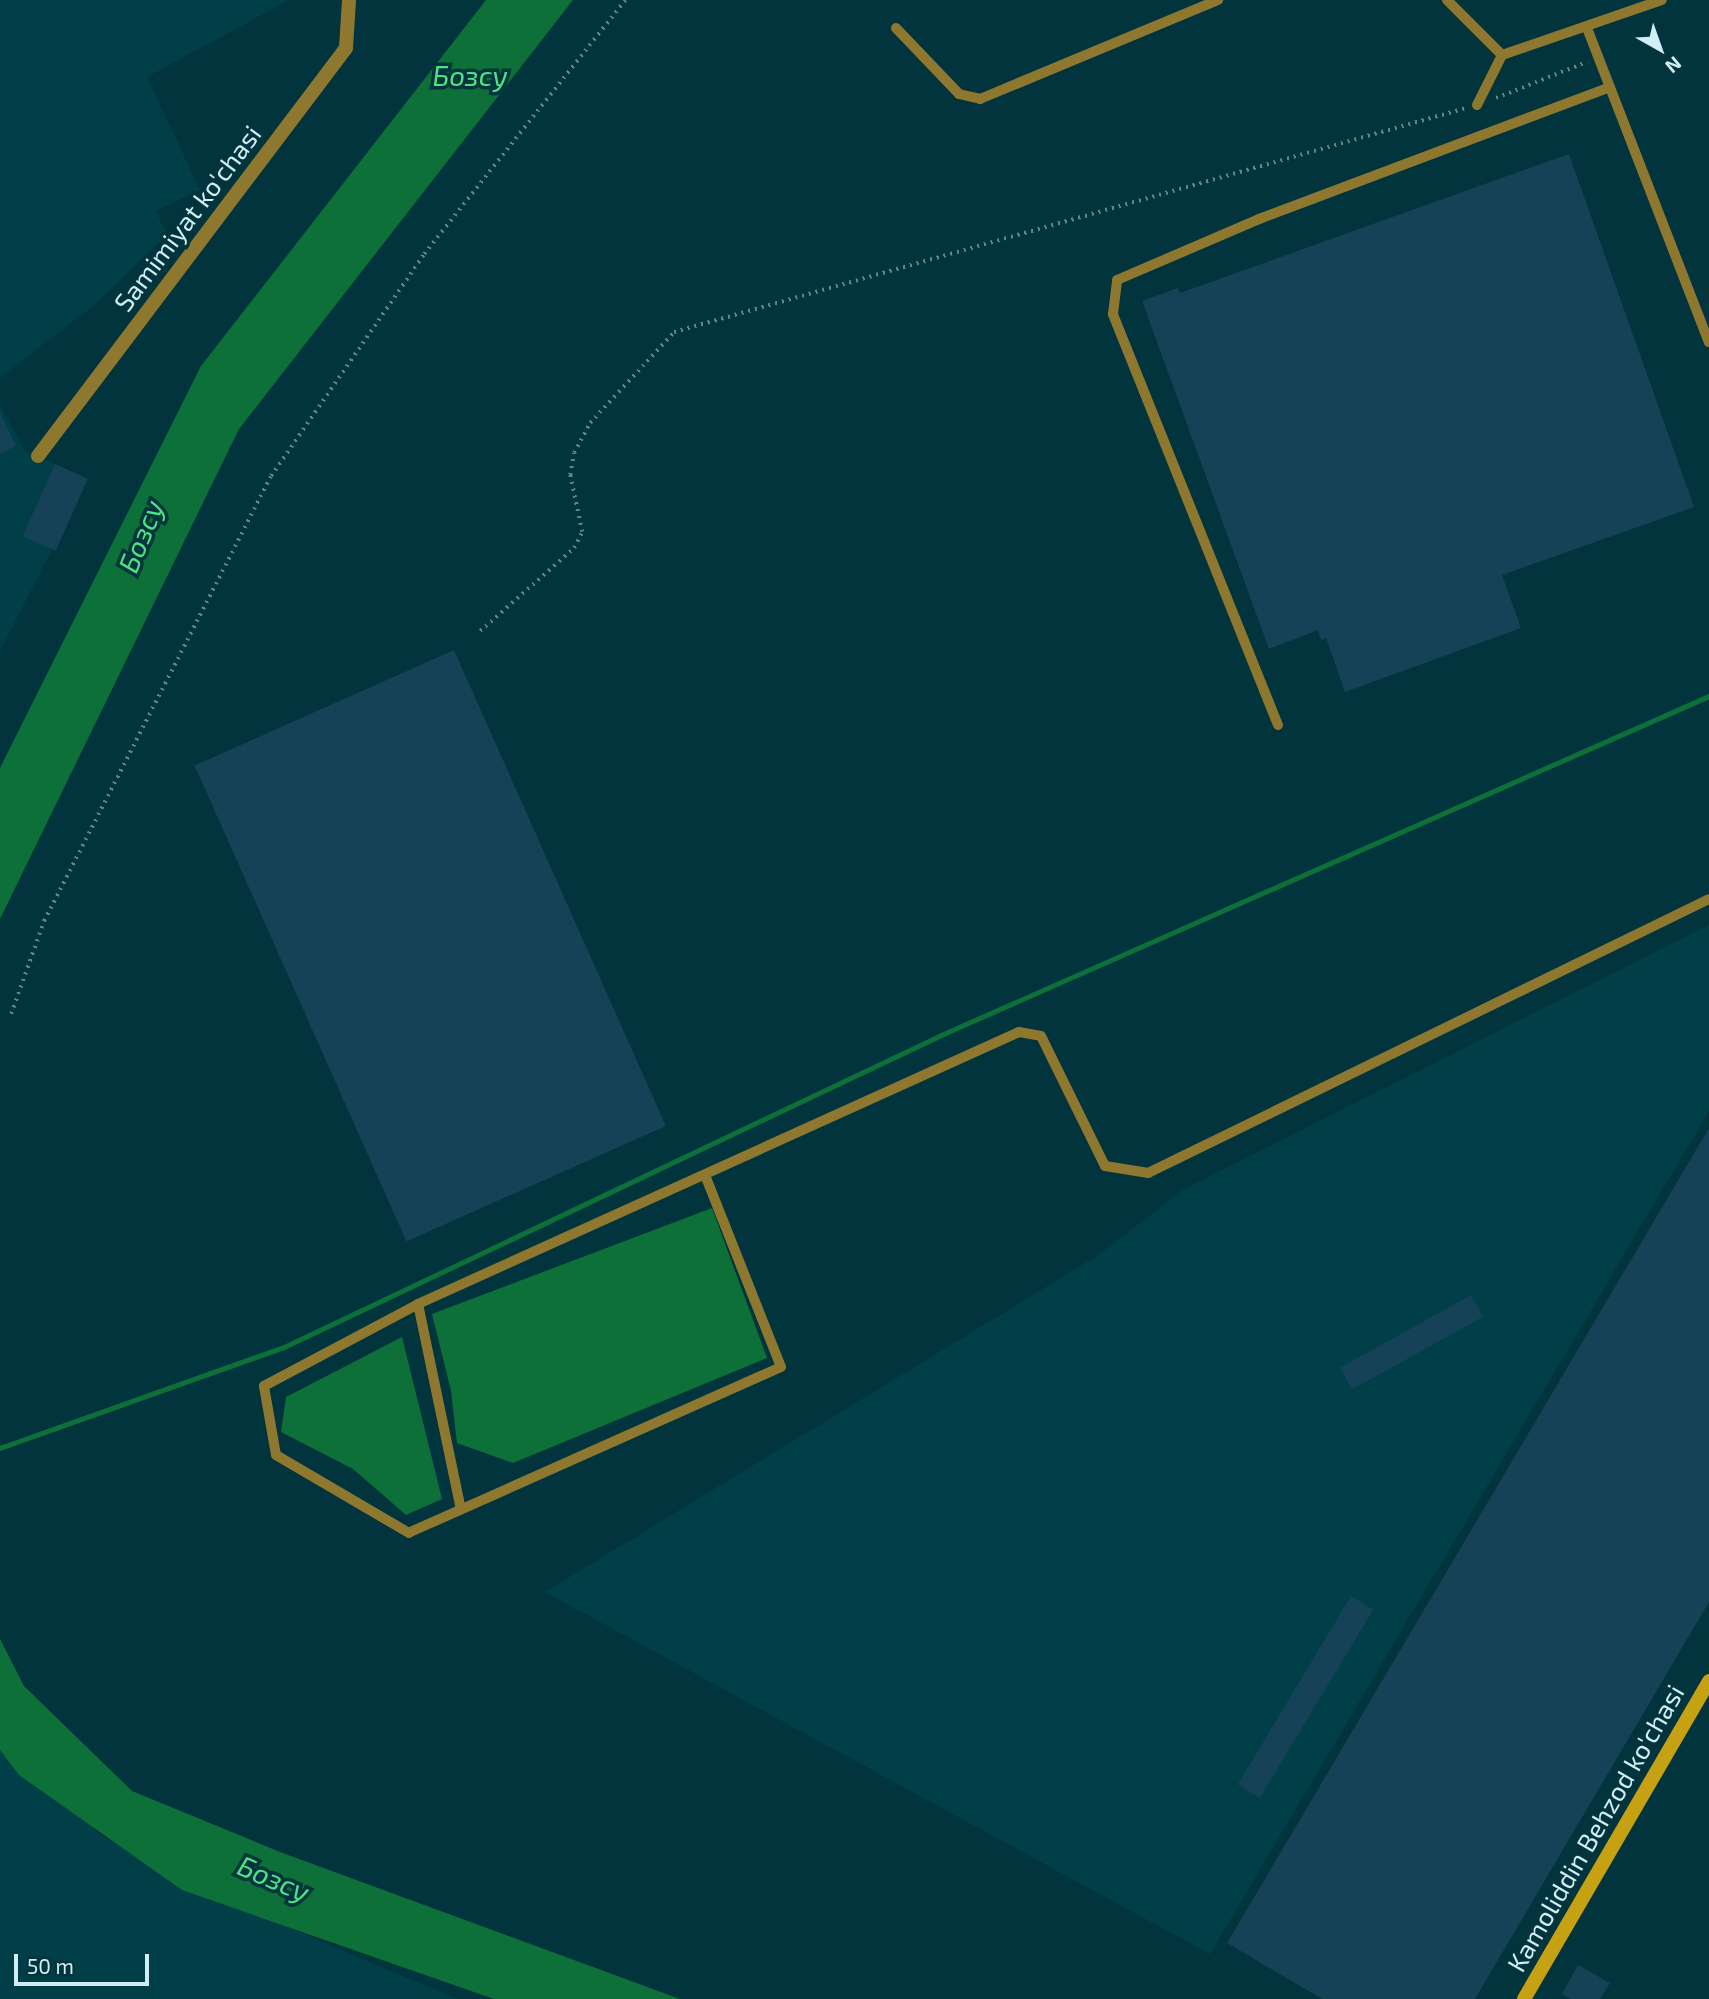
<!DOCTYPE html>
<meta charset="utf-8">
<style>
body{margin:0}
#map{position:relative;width:1709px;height:1999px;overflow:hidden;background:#01343c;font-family:"Exo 2",sans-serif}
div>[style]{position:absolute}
.built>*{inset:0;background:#003f48}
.water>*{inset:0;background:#0d7038}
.stream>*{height:5px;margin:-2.5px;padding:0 2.5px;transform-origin:2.5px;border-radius:2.5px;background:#0d7038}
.building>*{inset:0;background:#154257;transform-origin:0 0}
.path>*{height:3.5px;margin-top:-1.75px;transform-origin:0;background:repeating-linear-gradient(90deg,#5d878e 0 2px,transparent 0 7px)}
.service>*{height:10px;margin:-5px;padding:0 5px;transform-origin:5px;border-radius:5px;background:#8e782f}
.minor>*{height:14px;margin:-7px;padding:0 7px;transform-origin:7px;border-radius:7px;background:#8e782f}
.secondary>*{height:14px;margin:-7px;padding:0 7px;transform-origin:7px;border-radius:7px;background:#c6a113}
span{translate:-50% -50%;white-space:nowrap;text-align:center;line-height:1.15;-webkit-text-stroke:7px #01343c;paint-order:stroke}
.street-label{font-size:26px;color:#d0eef4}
.water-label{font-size:28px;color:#4ee284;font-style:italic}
.north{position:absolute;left:1625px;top:14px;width:70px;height:70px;-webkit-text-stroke:5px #01343c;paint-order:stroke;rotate:140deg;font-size:19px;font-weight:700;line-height:28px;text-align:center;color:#d0eef4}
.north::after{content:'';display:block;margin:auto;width:24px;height:32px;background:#d0eef4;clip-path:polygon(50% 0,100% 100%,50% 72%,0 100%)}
.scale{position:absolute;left:14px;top:1954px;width:135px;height:32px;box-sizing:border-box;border:4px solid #d0eef4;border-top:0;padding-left:9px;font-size:21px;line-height:24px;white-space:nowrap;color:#d0eef4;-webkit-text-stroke:5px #01343c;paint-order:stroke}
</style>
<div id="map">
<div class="built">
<div style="clip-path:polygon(0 0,289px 0,147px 77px,200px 190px,156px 211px,167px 235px,91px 308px,0 377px)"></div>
<div style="clip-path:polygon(0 405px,25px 451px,88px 479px,0 651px)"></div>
<div style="clip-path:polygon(1709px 925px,1709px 1111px,1210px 1954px,545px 1592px,1097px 1256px,1184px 1189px)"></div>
<div style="clip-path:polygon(0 1728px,102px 1837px,283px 1925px,457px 1999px,0 1999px)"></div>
</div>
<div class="water">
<div style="clip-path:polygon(486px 0,573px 0,239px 429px,0 919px,0 768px,201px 366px)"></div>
<div style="clip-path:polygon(712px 1208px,767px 1358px,513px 1463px,457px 1443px,451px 1391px,432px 1314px)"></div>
<div style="clip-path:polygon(402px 1337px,442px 1499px,406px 1515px,353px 1469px,281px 1432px,286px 1397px)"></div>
<div style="clip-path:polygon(0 1639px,24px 1686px,132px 1791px,280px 1852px,680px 1999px,494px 1999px,182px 1890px,19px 1775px,0 1750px)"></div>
</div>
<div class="stream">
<div style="left:0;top:1448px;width:301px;rotate:-19.6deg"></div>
<div style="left:284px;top:1347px;width:727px;rotate:-25.4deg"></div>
<div style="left:941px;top:1035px;width:839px;rotate:-23.82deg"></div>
</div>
<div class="building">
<div style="clip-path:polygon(1569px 154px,1694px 507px,1502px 575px,1521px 628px,1345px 692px,1326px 638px,1321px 640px,1318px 630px,1269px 649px,1142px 301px,1178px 288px,1180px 293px)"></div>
<div style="clip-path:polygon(0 413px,16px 446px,0 454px)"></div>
<div style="left:55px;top:464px;width:36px;height:79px;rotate:24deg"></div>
<div style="left:454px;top:650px;width:521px;height:284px;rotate:66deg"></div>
<div style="clip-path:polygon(1709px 1128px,1709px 1602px,1475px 1999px,1322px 1999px,1227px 1943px)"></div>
<div style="left:1471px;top:1295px;width:25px;height:150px;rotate:61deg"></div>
<div style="left:1351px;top:1596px;width:26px;height:220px;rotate:31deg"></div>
<div style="clip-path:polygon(1578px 1965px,1610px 1983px,1600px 1999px,1571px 1999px,1562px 1994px)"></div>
</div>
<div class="path">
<div style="left:1496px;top:98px;width:98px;rotate:-21.6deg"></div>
<div style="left:480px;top:631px;width:125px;rotate:-41.4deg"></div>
<div style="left:574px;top:548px;width:18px;rotate:-63deg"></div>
<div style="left:582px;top:532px;width:58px;rotate:-101.9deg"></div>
<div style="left:570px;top:475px;width:22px;rotate:-80deg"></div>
<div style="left:574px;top:453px;width:34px;rotate:-62deg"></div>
<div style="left:590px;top:423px;width:124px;rotate:-47.3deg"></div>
<div style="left:674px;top:332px;width:823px;rotate:-15.79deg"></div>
<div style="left:11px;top:1014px;width:99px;rotate:-70.5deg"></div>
<div style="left:44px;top:921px;width:500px;rotate:-63deg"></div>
<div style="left:271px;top:476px;width:270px;rotate:-55.4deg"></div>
<div style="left:424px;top:254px;width:324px;rotate:-51.6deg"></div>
</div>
<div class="service">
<div style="left:1447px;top:0;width:78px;rotate:45deg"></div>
<div style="left:896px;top:28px;width:91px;rotate:46.3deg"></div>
<div style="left:959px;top:94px;width:22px;rotate:13deg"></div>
<div style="left:980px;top:99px;width:258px;rotate:-22.6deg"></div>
<div style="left:1587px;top:28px;width:337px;rotate:68.8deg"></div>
<div style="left:1477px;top:105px;width:56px;rotate:-63.4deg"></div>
<div style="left:1502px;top:55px;width:169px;rotate:-19deg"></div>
<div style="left:1278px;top:725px;width:443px;rotate:-111.9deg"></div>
<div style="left:1113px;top:314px;width:34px;rotate:-83deg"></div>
<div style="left:1117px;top:280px;width:155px;rotate:-23.2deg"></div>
<div style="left:1259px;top:219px;width:375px;rotate:-20.6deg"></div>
<div style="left:705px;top:1175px;width:206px;rotate:68.4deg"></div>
<div style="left:781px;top:1367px;width:407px;rotate:156deg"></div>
<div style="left:409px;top:1533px;width:154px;rotate:-149.6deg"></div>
<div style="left:276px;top:1455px;width:70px;rotate:-99.9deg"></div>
<div style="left:264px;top:1386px;width:174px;rotate:-28deg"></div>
<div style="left:418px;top:1304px;width:660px;rotate:-24.35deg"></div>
<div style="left:1019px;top:1032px;width:22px;rotate:10deg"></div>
<div style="left:1041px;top:1036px;width:145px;rotate:63.8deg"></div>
<div style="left:1105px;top:1166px;width:44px;rotate:9.2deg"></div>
<div style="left:1148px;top:1173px;width:624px;rotate:-26.03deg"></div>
<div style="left:418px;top:1304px;width:209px;rotate:78.2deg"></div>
</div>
<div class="minor">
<div style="left:38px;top:456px;width:511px;rotate:-52.95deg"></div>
<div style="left:346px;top:48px;width:48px;rotate:-86.4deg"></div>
</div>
<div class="secondary">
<div style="left:1524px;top:1999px;width:368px;rotate:-59.8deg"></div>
</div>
<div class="street-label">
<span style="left:187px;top:218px;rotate:-53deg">Samimiyat ko'chasi</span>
<span style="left:1595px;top:1828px;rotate:-60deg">Kamoliddin Behzod ko'chasi</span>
</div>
<div class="water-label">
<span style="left:470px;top:75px">Бозсу</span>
<span style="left:140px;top:536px;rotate:-68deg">Бозсу</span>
<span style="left:274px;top:1878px;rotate:23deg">Бозсу</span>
</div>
<div class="north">N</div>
<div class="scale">50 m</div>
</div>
